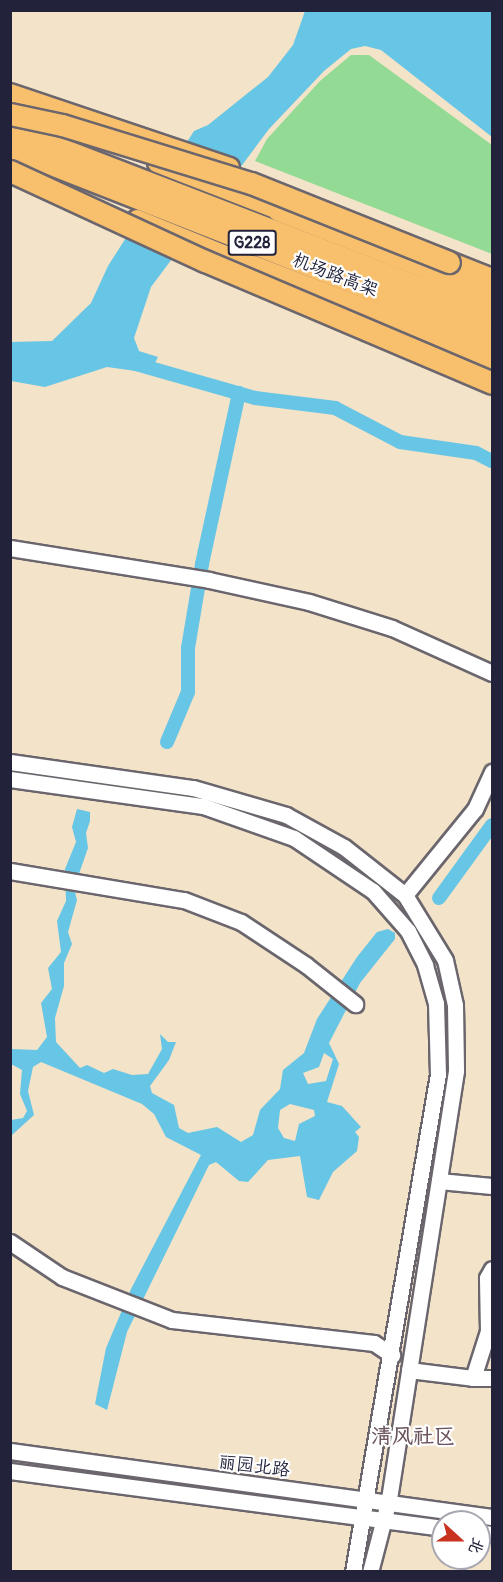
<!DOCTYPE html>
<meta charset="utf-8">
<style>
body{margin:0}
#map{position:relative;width:503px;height:1582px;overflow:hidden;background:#f3e3c9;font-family:Pangolin,"LXGW WenKai TC",sans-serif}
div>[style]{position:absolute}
.green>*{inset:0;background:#93da94}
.water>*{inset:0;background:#67c5e5}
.canal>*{height:14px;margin:-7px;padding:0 7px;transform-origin:7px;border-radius:7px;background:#67c5e5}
.roads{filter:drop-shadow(2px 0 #6b666d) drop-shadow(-2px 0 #6b666d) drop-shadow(0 2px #6b666d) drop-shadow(0 -2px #6b666d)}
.minor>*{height:15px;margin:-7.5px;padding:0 7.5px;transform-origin:7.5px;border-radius:7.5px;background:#fff}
.major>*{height:18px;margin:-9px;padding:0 9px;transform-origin:9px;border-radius:9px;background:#f8bf6c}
.highway>*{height:21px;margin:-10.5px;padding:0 10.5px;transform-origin:10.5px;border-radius:10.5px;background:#f8bf6c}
.bridges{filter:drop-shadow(2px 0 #6b666d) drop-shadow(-2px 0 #6b666d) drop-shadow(0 2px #6b666d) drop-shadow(0 -2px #6b666d)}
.highway-bridge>*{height:21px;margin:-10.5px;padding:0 10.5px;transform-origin:10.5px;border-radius:10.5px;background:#f8bf6c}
span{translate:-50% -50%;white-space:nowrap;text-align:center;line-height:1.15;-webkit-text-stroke:4.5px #fff;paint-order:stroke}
.shield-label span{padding:2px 4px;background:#fff;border:2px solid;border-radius:4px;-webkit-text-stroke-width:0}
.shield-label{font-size:16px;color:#22223b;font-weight:700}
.street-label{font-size:18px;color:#22223b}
.quarter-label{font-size:21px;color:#6c545e;font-weight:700}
.frame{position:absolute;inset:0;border:12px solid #22223b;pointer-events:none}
.north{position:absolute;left:431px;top:1510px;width:60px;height:60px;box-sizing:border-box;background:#fff;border:2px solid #a7a7b1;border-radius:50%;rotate:111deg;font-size:16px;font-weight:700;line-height:24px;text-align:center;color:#22223b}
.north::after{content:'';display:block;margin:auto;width:21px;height:27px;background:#c8321e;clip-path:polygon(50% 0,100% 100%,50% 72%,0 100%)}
</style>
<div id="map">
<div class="green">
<div style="clip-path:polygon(351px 55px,369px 55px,492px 145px,492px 254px,255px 161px,267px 139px,320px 81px)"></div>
</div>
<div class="water">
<div style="clip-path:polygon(491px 10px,492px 137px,381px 50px,365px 46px,351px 49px,324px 71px,269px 129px,151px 287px,134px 338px,139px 351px,158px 357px,150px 373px,107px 367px,45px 387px,11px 381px,10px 342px,52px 341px,91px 303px,108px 266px,194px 131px,208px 125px,268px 77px,293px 45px,305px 11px)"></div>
<div style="clip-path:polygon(evenodd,77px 809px,90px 812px,90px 821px,86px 833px,88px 848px,74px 888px,77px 900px,68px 932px,72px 944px,64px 963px,64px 986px,55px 1018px,56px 1042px,80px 1068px,87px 1065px,104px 1073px,113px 1069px,132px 1075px,148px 1074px,162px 1049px,160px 1034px,168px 1042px,176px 1042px,169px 1060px,150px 1086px,152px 1093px,174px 1105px,179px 1128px,188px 1133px,217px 1127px,241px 1142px,253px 1135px,260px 1110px,280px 1089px,283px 1070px,304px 1053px,317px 1019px,357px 957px,377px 932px,388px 929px,395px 933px,395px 939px,360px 983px,329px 1043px,339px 1064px,327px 1102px,342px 1106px,361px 1127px,355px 1132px,359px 1137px,357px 1151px,333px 1172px,319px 1200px,307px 1197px,300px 1156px,268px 1160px,248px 1182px,239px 1181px,216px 1162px,209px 1165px,127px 1332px,107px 1410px,95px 1404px,106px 1348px,131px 1289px,201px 1155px,166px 1137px,154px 1114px,142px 1104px,41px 1062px,33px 1067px,28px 1091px,34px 1115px,12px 1135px,11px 1147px,11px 1120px,23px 1118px,27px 1111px,20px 1094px,22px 1070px,11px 1064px,11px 1049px,37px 1050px,47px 1037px,41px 1003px,52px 989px,48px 968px,61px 952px,57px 921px,66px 901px,65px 869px,76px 842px,72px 827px,77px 809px,324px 1053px,333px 1059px,326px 1081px,308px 1084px,303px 1073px,319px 1067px,324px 1053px,77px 809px,290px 1104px,314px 1110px,315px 1116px,299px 1124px,295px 1141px,284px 1138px,278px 1128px,280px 1110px,290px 1104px)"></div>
</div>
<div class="canal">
<div style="left:136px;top:364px;width:124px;rotate:15.9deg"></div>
<div style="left:255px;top:398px;width:81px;rotate:7.1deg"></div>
<div style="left:335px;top:408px;width:73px;rotate:27.6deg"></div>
<div style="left:400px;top:442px;width:77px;rotate:8.2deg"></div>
<div style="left:476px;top:453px;width:18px;rotate:27deg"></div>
<div style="left:167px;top:742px;width:54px;rotate:-67.2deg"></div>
<div style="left:188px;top:692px;width:44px;rotate:-90deg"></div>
<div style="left:188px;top:648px;width:85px;rotate:-80.5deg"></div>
<div style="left:202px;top:564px;width:175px;rotate:-77.8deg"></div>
<div style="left:439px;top:898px;width:90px;rotate:-54deg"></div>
</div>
<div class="roads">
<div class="minor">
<div style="left:10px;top:548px;width:202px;rotate:9.1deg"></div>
<div style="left:209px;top:580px;width:102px;rotate:12.4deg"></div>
<div style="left:309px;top:602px;width:87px;rotate:17.4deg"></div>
<div style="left:392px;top:628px;width:110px;rotate:24.2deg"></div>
<div style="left:10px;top:762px;width:185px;rotate:8.1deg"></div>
<div style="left:193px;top:788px;width:97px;rotate:16.2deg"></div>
<div style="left:286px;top:815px;width:66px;rotate:28.9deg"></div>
<div style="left:344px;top:847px;width:78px;rotate:38.2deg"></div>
<div style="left:405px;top:895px;width:76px;rotate:58.4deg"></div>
<div style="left:445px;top:960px;width:46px;rotate:77.5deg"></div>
<div style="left:455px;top:1005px;width:66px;rotate:89.1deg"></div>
<div style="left:456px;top:1071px;width:437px;rotate:98.9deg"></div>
<div style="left:388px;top:1503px;width:71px;rotate:104.6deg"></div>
<div style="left:10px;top:779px;width:195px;rotate:8deg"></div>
<div style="left:203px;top:806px;width:96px;rotate:19.4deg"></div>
<div style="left:294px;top:838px;width:95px;rotate:33.9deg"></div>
<div style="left:373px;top:891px;width:53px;rotate:48.8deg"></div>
<div style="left:408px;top:931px;width:38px;rotate:63deg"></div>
<div style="left:425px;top:965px;width:40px;rotate:74deg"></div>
<div style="left:436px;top:1003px;width:71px;rotate:88.4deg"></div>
<div style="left:438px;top:1074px;width:505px;rotate:99.69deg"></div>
<div style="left:10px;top:871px;width:176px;rotate:9.5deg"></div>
<div style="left:184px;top:900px;width:61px;rotate:21.1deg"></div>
<div style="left:241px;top:922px;width:78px;rotate:33.5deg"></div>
<div style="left:306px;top:965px;width:63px;rotate:38.5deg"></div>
<div style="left:405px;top:895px;width:111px;rotate:-50.9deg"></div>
<div style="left:475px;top:809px;width:41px;rotate:-65.3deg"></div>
<div style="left:439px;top:1181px;width:53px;rotate:5.4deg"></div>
<div style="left:10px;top:1242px;width:63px;rotate:33.9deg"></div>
<div style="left:62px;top:1277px;width:118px;rotate:21.4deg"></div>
<div style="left:172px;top:1320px;width:203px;rotate:6.5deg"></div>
<div style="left:374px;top:1343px;width:22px;rotate:34deg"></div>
<div style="left:409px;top:1370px;width:64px;rotate:7.1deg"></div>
<div style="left:473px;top:1378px;width:49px;rotate:-72.3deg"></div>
<div style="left:488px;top:1331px;width:53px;rotate:-91.1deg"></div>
<div style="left:487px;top:1278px;width:10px;rotate:-61deg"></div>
<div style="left:473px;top:1378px;width:19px"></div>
<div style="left:10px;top:1451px;width:486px;rotate:7.8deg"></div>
<div style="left:10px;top:1471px;width:437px;rotate:7.5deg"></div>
<div style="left:479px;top:1532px;width:13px;rotate:9deg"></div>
</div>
<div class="major">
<div style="left:10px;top:93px;width:232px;rotate:18.6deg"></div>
<div style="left:157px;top:163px;width:130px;rotate:21.2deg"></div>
<div style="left:137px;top:219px;width:125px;rotate:22.1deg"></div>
<div style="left:437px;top:256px;width:59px;rotate:21.8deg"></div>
</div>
<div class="highway">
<div style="left:10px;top:129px;width:517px;rotate:21.1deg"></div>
<div style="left:10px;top:148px;width:518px;rotate:21.41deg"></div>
<div style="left:278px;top:210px;width:230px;rotate:21.2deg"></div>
<div style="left:253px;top:266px;width:256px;rotate:21.1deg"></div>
</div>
</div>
<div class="bridges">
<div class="highway-bridge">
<div style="left:10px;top:114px;width:53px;rotate:11.9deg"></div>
<div style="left:62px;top:125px;width:198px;rotate:17.1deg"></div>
<div style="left:251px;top:183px;width:213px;rotate:21.8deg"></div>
<div style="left:10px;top:171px;width:215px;rotate:24.8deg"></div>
<div style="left:205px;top:261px;width:312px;rotate:23deg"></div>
</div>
</div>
<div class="shield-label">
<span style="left:252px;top:243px">G228</span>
</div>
<div class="street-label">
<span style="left:335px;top:276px;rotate:21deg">机场路高架</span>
<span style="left:254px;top:1467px;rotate:7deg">丽园北路</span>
</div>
<div class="quarter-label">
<span style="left:413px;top:1437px">清风社区</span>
</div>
<div class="frame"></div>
<div class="north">北</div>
</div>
